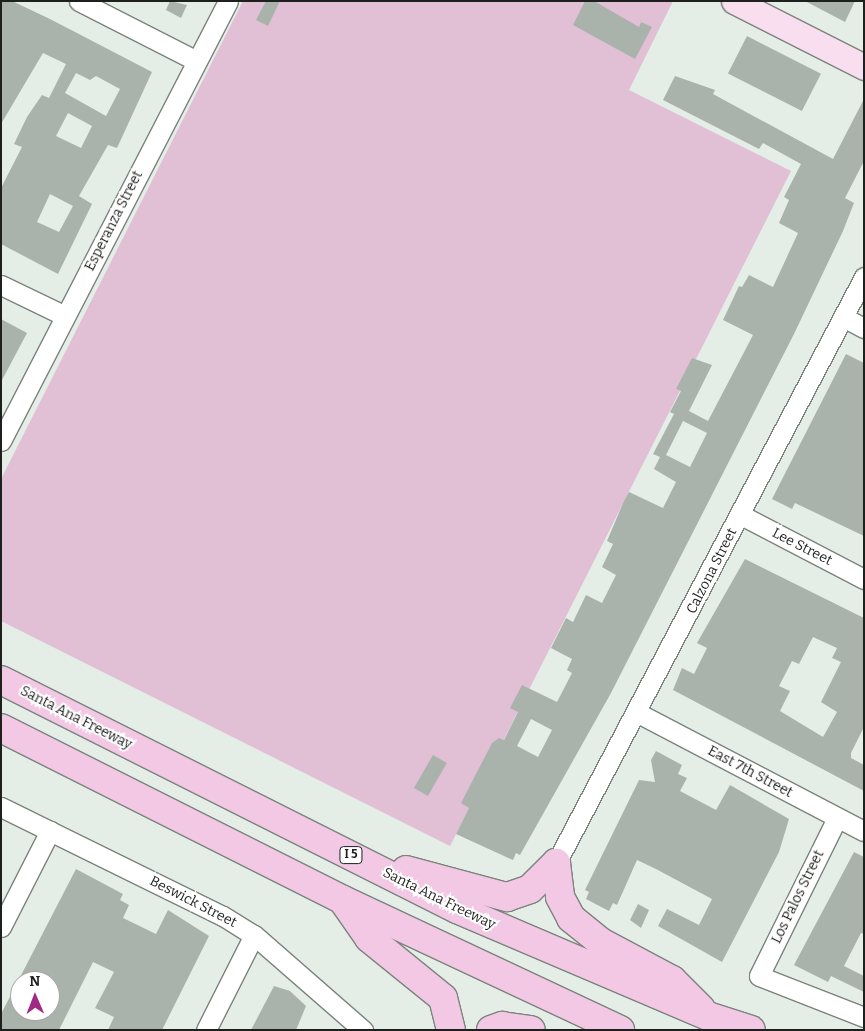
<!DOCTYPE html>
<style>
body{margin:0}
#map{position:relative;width:865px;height:1031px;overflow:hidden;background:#e4ede6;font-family:Bitter,serif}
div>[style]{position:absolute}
.green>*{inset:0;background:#e1bfd5}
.building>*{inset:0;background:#aab3ab;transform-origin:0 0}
.roads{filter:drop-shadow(1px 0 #7b837c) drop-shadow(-1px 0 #7b837c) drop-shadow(0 1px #7b837c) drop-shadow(0 -1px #7b837c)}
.minor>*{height:19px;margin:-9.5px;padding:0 9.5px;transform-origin:9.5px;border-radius:9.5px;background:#fff}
.major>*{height:25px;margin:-12.5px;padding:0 12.5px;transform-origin:12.5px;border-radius:12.5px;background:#f8deef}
.highway>*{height:28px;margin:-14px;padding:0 14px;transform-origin:14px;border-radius:14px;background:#f3c8e4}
span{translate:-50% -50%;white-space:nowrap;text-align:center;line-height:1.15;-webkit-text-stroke:4px #fff;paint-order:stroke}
.shield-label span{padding:1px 4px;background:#fff;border:1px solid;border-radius:4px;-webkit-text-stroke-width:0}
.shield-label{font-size:12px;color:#1d201d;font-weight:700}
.street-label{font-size:14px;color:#1d201d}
.frame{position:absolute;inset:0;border:2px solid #1d201d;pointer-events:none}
.north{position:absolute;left:10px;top:971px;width:50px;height:50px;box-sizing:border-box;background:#fff;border:1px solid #a5a6a5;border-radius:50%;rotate:359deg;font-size:14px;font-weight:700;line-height:20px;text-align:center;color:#1d201d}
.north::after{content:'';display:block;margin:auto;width:18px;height:22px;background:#a02a84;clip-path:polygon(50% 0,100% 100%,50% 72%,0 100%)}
</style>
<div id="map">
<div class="green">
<div style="clip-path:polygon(243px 1px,673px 1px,629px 90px,791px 171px,450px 846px,1px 621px,1px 479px)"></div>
</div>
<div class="building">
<div style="clip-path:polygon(evenodd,1px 1px,12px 1px,50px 19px,152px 72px,117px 148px,108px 145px,79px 196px,92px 204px,58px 274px,1px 244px,1px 188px,22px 147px,14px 144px,27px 117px,42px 95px,49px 98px,66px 64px,43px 53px,1px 124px,1px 1px,76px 73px,90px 80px,96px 76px,120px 89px,106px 116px,65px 93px,76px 73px,1px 1px,68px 113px,92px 126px,81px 148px,56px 136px,68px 113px,1px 1px,50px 194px,73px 206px,59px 232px,37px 222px,50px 194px)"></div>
<div style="clip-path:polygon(170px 1px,187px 5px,181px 18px,166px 10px)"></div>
<div style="clip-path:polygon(266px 1px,280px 1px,268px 26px,256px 20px)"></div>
<div style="clip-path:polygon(585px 1px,594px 1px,639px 27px,641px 22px,652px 27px,635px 59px,573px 25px)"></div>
<div style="clip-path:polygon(805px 1px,855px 1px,845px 22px)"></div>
<div style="left:747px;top:36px;width:83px;height:42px;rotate:27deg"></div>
<div style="clip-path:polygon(evenodd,675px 76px,715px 90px,713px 94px,833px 159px,864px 99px,864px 161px,845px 198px,854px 203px,843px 231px,794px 334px,611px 693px,520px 855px,516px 853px,513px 860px,456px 834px,469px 808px,461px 803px,492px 743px,499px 738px,504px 740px,518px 712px,510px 708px,522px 685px,557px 702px,572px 673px,567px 670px,572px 659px,551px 648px,566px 618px,573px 622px,586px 595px,602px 603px,616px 575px,602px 567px,613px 544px,607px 541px,624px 501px,629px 492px,663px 508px,676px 482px,654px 469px,660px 457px,653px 454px,674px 414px,670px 412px,681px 391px,676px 389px,692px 358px,712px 365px,689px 411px,708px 421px,753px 335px,723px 320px,739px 286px,742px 287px,749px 275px,773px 287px,798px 233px,779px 223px,789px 200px,784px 197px,801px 164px,763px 143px,759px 149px,663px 100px,675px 76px,683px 421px,707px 433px,690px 467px,666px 455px,683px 421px,675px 76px,531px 719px,552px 730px,538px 757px,517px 746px,531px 719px)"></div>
<div style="clip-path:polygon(1px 319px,27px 333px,1px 382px)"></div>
<div style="clip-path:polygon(846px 354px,864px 363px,864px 536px,795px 503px,792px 509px,772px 499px)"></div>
<div style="clip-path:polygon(evenodd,745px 559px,864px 618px,864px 727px,851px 753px,851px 758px,864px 765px,864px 791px,673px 690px,682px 668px,694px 674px,707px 648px,697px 643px,745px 559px,813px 637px,837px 648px,832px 658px,841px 662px,821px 702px,837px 712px,823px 737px,780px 711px,790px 691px,779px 686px,792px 661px,799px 664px,813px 637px)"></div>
<div style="clip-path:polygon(656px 751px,682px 765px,678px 774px,687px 778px,680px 791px,716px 810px,730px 785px,789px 819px,779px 852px,722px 962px,658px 926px,667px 909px,699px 925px,712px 899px,656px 869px,637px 860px,617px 905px,613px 903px,609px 911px,586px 899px,589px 892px,585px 890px,639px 780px,655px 782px,651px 760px)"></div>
<div style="left:433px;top:755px;width:16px;height:38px;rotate:30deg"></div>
<div style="clip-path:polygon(854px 852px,864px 857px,864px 934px,861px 933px,844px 966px,864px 976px,864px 992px,831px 976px,828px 982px,794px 965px)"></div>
<div style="clip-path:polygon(evenodd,76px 869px,123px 894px,120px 900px,129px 905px,123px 918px,156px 934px,168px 910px,209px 936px,162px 1030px,108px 1030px,114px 1017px,95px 1008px,114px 972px,93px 962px,59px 1030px,1px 1030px,1px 1014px,76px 869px,20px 981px,50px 981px,50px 1011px,20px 1011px,20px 981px)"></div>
<div style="clip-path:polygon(638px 904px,649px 910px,641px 928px,630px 920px)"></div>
<div style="clip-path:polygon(274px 986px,290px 991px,306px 1006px,296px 1030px,251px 1030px)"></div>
</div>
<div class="roads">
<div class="minor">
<div style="left:79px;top:1px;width:132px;rotate:27deg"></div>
<div style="left:1px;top:285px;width:71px;rotate:25.8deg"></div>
<div style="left:843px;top:317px;width:24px;rotate:28deg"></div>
<div style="left:1px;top:441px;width:495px;rotate:-62.7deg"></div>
<div style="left:741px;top:515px;width:139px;rotate:27.5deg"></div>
<div style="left:636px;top:712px;width:257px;rotate:27.6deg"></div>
<div style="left:1px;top:807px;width:247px;rotate:26.2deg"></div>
<div style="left:223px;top:916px;width:36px;rotate:32deg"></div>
<div style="left:254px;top:935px;width:145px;rotate:41.1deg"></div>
<div style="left:837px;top:818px;width:176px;rotate:116.3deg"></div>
<div style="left:759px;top:976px;width:113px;rotate:21.3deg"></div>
<div style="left:556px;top:863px;width:662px;rotate:-62.27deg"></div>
<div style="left:1px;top:927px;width:108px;rotate:-63deg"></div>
<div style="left:206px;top:1030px;width:106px;rotate:-63.2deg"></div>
</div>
<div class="major">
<div style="left:734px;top:1px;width:146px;rotate:26.9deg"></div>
</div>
<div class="highway">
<div style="left:1px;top:680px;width:510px;rotate:26.67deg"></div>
<div style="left:457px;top:909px;width:273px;rotate:23.1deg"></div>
<div style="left:708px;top:1016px;width:45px;rotate:18deg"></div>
<div style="left:1px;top:728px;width:383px;rotate:26.7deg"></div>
<div style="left:343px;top:900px;width:306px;rotate:25.1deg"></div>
<div style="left:556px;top:863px;width:34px;rotate:83deg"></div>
<div style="left:560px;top:897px;width:24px;rotate:62deg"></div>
<div style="left:571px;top:918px;width:36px;rotate:39deg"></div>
<div style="left:599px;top:941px;width:83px;rotate:28.1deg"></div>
<div style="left:672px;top:980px;width:41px;rotate:45deg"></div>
<div style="left:406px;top:870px;width:105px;rotate:15deg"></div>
<div style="left:507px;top:897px;width:24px;rotate:-19deg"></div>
<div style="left:530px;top:889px;width:37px;rotate:-45deg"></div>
<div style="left:344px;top:902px;width:44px;rotate:55.2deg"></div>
<div style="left:369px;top:938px;width:95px;rotate:39deg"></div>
<div style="left:443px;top:998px;width:33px;rotate:76deg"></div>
<div style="left:491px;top:1030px;width:12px;rotate:-20deg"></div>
<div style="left:502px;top:1026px;width:29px;rotate:8deg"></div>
</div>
</div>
<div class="shield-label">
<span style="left:351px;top:855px">I 5</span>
</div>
<div class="street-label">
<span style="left:114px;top:221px;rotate:-63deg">Esperanza Street</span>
<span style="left:802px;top:547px;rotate:27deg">Lee Street</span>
<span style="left:712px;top:571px;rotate:-63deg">Calzona Street</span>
<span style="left:76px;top:718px;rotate:27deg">Santa Ana Freeway</span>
<span style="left:750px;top:772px;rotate:28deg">East 7th Street</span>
<span style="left:798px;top:897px;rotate:-64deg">Los Palos Street</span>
<span style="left:439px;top:899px;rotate:26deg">Santa Ana Freeway</span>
<span style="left:193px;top:902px;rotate:27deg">Beswick Street</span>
</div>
<div class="frame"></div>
<div class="north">N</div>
</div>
